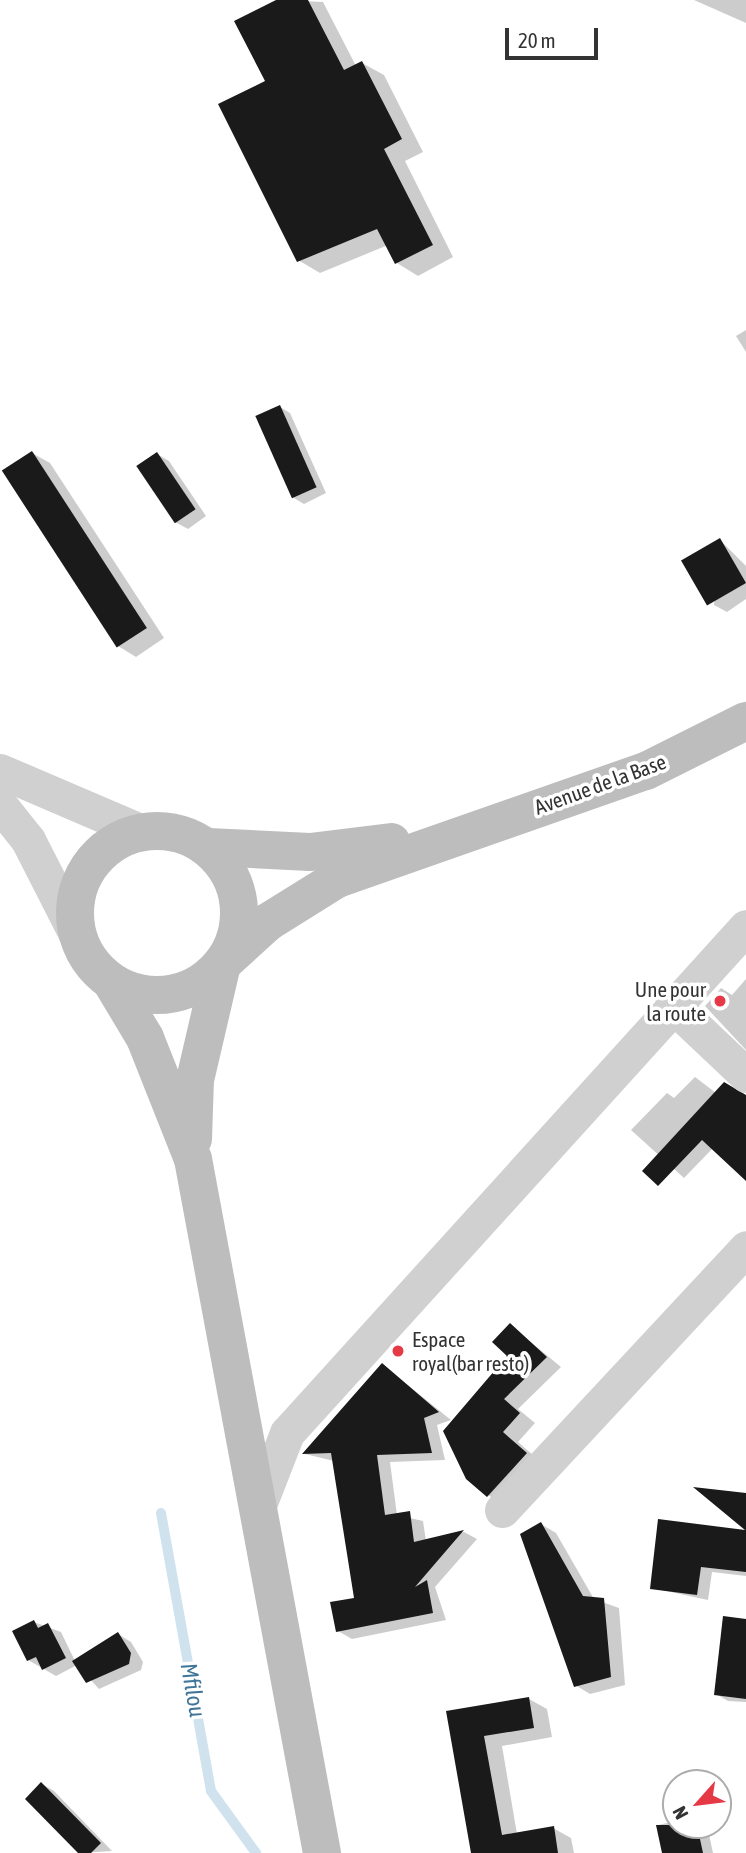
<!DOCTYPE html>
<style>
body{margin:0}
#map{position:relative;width:746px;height:1853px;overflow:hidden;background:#fff;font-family:"Asap Condensed",sans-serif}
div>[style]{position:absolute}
.shadow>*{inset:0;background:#0003}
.stream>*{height:10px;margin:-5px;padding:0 5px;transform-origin:5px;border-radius:5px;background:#cfe2ee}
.building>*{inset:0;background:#1a1a1a;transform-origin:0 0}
.minor>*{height:35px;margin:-17.5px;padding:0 17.5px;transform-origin:17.5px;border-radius:17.5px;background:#d0d0d0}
.secondary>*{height:38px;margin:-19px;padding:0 19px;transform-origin:19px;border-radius:19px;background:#bdbdbd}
.secondary>.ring{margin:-19px;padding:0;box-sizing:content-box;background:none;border:38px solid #bdbdbd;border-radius:50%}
.dots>*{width:19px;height:19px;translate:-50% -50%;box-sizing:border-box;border:4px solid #fff;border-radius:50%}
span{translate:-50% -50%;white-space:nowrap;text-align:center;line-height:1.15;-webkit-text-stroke:7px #fff;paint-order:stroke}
.street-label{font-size:21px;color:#333}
.poi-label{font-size:21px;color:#333}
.right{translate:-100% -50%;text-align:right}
.left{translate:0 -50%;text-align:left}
.water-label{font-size:23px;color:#3f7597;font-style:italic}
.north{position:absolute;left:662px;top:1769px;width:70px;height:70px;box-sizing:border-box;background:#fff;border:2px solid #adadad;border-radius:50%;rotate:242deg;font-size:19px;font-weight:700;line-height:28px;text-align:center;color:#333}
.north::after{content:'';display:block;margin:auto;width:24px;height:32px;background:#e63946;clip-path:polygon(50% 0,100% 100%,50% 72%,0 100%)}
.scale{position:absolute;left:505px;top:28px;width:93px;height:32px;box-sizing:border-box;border:4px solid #333;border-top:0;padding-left:9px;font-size:21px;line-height:24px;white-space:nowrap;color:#333;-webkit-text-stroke:5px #fff;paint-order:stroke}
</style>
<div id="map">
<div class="shadow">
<div style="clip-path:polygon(280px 0,323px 2px,356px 66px,362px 63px,384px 75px,423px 152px,405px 161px,453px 257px,418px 276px,397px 263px,388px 245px,320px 273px,298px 260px,267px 82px)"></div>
<div style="clip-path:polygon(694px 0,746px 0,746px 23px)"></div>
<div style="clip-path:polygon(746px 330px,746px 352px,736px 336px)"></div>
<div style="clip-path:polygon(280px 407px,290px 413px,326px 493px,304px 504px,294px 498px)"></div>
<div style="clip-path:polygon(32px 453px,50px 463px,164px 638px,136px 657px,118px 646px)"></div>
<div style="clip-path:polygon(157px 454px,169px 461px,206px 516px,188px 529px,175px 522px)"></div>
<div style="clip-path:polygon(720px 540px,746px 566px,746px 599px,727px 612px,714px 605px)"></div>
<div style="clip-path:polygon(746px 979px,746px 1050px,705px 1006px,721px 988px,732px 995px)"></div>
<div style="clip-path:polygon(695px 1077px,716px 1093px,746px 1096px,746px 1179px,713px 1148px,684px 1178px,631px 1130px,667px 1093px,674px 1098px)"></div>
<div style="clip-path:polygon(510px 1325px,561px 1367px,518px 1409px,535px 1423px,518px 1442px,542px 1463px,504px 1505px,488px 1495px)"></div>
<div style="clip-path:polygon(383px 1365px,451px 1420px,437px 1425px,445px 1460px,390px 1462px,397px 1515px,423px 1521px,426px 1541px,464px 1532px,477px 1539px,435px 1587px,446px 1620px,352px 1639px,338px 1631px,356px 1599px,334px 1461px,305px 1454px)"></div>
<div style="clip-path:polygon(541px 1524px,556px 1533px,594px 1599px,619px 1608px,625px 1685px,590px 1694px,575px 1685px)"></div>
<div style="clip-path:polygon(746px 1532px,746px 1576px,712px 1572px,708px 1600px,652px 1588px)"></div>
<div style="clip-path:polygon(746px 1621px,746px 1702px,728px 1701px,716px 1694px)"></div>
<div style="clip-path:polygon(34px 1622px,61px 1632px,75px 1661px,118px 1634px,131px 1642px,143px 1662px,141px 1670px,99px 1689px,77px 1665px,56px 1676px,28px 1660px)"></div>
<div style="clip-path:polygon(529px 1699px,547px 1709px,552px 1737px,502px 1746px,517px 1834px,553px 1828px,571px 1838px,574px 1853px,473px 1853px,448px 1713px)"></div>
<div style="clip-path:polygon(42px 1784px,54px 1791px,112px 1851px,81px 1853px)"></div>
<div style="clip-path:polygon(676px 1821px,707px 1825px,713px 1853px,664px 1853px,658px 1825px)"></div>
</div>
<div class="stream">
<div style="left:161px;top:1513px;width:282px;rotate:79.8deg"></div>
<div style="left:211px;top:1791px;width:77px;rotate:54deg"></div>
</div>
<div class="building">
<div style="clip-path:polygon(276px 0,308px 0,344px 70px,362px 61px,402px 139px,384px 149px,433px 245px,395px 264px,377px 229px,297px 262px,218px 104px,265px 81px,234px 21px)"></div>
<div style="left:280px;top:405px;width:90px;height:27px;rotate:66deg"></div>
<div style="left:32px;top:451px;width:211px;height:36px;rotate:57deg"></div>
<div style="left:157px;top:452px;width:69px;height:25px;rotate:56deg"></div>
<div style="left:720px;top:538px;width:52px;height:45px;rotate:60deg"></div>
<div style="clip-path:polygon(724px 1082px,746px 1095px,746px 1181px,702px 1140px,658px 1186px,642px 1171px)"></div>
<div style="clip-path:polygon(510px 1323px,547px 1357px,504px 1399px,520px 1413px,503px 1432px,527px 1453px,487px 1497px,466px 1479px,443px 1431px,507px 1356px,492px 1342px)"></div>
<div style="clip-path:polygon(382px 1363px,439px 1412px,424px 1418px,432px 1453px,377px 1455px,385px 1515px,410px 1511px,414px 1542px,464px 1530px,415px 1587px,427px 1580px,433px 1613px,336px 1632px,330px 1602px,354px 1598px,331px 1453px,302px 1454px)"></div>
<div style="clip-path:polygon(693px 1487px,746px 1493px,746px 1572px,701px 1567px,697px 1595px,650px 1589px,658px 1519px,745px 1530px)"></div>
<div style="clip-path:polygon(541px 1522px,583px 1596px,604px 1598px,611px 1677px,574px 1687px,520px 1534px)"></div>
<div style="clip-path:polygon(723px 1616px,746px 1619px,746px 1699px,714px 1695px)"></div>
<div style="clip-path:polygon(34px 1620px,38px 1628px,48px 1623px,66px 1658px,42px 1670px,36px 1657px,27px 1661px,12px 1631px)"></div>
<div style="clip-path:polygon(118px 1632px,131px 1653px,129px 1664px,86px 1683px,72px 1661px)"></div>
<div style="clip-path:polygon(529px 1697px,534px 1728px,484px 1736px,502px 1835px,554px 1826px,558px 1853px,471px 1853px,446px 1711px)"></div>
<div style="clip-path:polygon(41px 1782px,101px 1843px,91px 1853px,78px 1853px,25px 1799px)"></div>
<div style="clip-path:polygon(656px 1825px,697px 1825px,703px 1853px,662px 1853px)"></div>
</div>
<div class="minor">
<div style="left:0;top:771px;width:152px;rotate:23.2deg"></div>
<div style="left:0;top:805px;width:45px;rotate:51.3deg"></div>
<div style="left:28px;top:840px;width:110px;rotate:63deg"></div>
<div style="left:672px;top:1005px;width:102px;rotate:43.4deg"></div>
<div style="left:261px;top:1500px;width:72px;rotate:-68.8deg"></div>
<div style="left:287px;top:1433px;width:683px;rotate:-47.79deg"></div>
<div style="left:502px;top:1510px;width:358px;rotate:-47deg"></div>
</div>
<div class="secondary">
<div class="ring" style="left:75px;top:831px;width:126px;height:126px"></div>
<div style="left:208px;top:847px;width:102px;rotate:2.8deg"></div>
<div style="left:310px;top:852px;width:82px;rotate:-7deg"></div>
<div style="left:112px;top:983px;width:64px;rotate:59deg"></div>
<div style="left:145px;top:1038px;width:130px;rotate:68.4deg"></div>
<div style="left:193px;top:1159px;width:706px;rotate:79.47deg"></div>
<div style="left:193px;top:1139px;width:59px;rotate:-88.1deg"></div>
<div style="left:195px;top:1080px;width:119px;rotate:-76.9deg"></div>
<div style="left:222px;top:964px;width:62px;rotate:-42.4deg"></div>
<div style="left:268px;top:922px;width:81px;rotate:-31.9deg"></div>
<div style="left:337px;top:879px;width:327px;rotate:-19.3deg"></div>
<div style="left:646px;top:771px;width:112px;rotate:-26.6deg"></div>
</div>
<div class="dots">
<div style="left:720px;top:1001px;background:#e63946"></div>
<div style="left:398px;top:1351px;background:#e63946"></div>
</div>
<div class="street-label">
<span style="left:600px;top:784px;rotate:-20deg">Avenue de la Base</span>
</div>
<div class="poi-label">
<span class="right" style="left:706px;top:1001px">Une pour<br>la route</span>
<span class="left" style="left:412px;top:1351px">Espace<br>royal(bar resto)</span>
</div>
<div class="water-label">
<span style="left:193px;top:1690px;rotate:80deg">Mfilou</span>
</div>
<div class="north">N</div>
<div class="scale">20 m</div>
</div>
